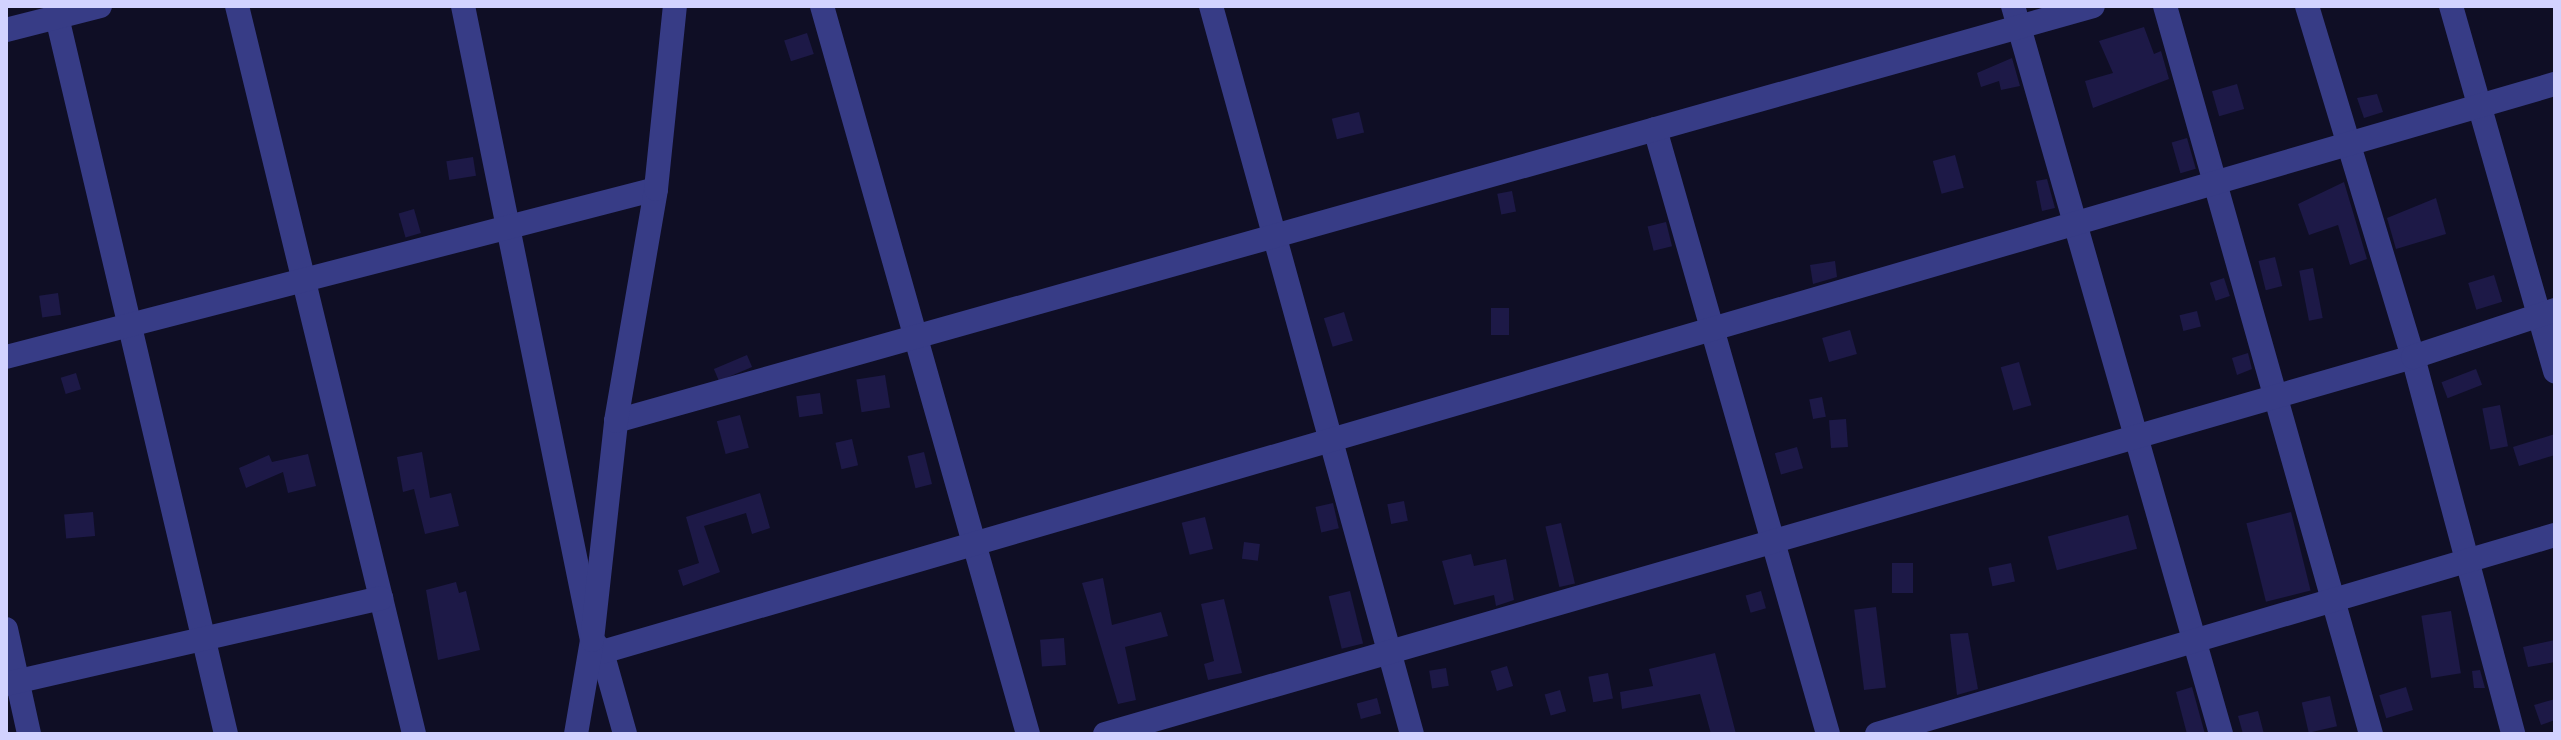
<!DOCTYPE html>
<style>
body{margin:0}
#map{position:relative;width:2561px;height:740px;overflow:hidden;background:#0f0e25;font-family:"Varela Round",sans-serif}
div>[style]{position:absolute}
.building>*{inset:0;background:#1d1947;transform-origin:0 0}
.minor>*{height:24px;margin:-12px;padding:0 12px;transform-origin:12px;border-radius:12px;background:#373c86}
span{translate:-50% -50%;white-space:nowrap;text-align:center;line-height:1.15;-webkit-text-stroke:7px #0f0e25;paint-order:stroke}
.frame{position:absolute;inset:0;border:8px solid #d2d2ff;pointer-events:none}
</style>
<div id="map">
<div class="building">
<div style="clip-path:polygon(2144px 27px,2154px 54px,2161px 51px,2169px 79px,2093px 108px,2085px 81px,2113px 73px,2099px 41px)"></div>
<div style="left:807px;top:33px;width:22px;height:24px;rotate:72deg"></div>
<div style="clip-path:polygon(2012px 58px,2020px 86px,2001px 90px,1999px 81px,1981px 87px,1977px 73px)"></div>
<div style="left:2237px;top:84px;width:26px;height:26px;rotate:74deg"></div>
<div style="clip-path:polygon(2377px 94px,2383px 112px,2364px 118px,2357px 98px)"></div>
<div style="left:1359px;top:112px;width:21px;height:28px;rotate:76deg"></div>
<div style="left:2187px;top:138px;width:32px;height:16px;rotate:74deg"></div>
<div style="left:1955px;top:155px;width:34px;height:23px;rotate:75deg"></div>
<div style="left:473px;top:157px;width:19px;height:27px;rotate:81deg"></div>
<div style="clip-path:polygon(2047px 179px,2055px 208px,2042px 211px,2036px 181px)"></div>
<div style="clip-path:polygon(2344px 182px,2367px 259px,2350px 265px,2338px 225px,2309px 235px,2298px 204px)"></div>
<div style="left:1512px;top:191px;width:21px;height:15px;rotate:79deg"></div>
<div style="clip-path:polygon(2436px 198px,2446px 234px,2396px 249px,2387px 218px)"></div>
<div style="left:414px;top:209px;width:25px;height:16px;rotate:74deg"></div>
<div style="left:1666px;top:222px;width:25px;height:19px;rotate:76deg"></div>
<div style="left:2275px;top:257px;width:30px;height:17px;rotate:76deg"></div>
<div style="clip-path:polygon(1835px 261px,1837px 277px,1813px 284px,1810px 265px)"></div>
<div style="left:2313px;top:268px;width:51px;height:14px;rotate:79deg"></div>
<div style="left:2494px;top:275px;width:28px;height:27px;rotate:73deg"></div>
<div style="left:2224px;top:278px;width:19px;height:15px;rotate:72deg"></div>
<div style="left:58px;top:293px;width:22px;height:19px;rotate:82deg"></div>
<div style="left:1491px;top:308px;width:18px;height:27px"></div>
<div style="left:2197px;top:311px;width:16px;height:18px;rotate:76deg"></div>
<div style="left:1344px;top:312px;width:30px;height:21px;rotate:73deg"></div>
<div style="left:1850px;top:330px;width:25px;height:29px;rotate:74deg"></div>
<div style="clip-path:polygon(2248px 353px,2252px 369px,2237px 375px,2232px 358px)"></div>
<div style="left:747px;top:355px;width:13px;height:36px;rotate:67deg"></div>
<div style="left:2019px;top:362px;width:45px;height:19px;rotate:74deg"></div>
<div style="left:2476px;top:369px;width:17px;height:37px;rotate:69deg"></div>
<div style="left:76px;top:373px;width:17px;height:16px;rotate:73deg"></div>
<div style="left:885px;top:375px;width:33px;height:29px;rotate:81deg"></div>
<div style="left:820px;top:393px;width:21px;height:24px;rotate:82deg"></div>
<div style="left:1822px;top:397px;width:20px;height:13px;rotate:79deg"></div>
<div style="left:2500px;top:405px;width:42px;height:18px;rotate:79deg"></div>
<div style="left:740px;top:415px;width:34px;height:24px;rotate:75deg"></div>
<div style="left:1846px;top:419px;width:28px;height:17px;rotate:86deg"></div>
<div style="clip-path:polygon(2555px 434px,2555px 455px,2519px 466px,2513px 447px)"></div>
<div style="left:852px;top:439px;width:27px;height:17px;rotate:77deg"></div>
<div style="left:1797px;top:447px;width:22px;height:23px;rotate:74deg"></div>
<div style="clip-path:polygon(422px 452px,430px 498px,451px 493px,459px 526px,425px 534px,414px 489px,403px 492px,397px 457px)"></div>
<div style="left:924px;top:452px;width:33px;height:17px;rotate:76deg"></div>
<div style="clip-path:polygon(308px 454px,316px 486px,288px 493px,283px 472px,246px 488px,239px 468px,269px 455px,272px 462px)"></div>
<div style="clip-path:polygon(760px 493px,770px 528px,752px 534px,746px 513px,704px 526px,720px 572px,683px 586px,678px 570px,699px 563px,686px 517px)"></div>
<div style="left:1404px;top:501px;width:20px;height:17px;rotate:79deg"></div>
<div style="left:1333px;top:503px;width:26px;height:18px;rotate:77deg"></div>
<div style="left:93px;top:512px;width:24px;height:29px;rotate:85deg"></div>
<div style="left:2291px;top:512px;width:81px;height:46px;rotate:76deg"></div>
<div style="left:2128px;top:515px;width:35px;height:83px;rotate:75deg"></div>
<div style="left:1205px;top:517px;width:33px;height:24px;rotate:76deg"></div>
<div style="left:1561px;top:523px;width:62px;height:16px;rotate:77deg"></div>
<div style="left:1244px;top:542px;width:16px;height:17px;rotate:7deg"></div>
<div style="clip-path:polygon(1471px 554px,1474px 566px,1506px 559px,1514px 600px,1496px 606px,1494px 595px,1454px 605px,1442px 561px)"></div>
<div style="left:1892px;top:563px;width:21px;height:30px"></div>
<div style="left:2011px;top:563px;width:19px;height:23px;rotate:78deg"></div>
<div style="clip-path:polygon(1103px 578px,1112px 625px,1161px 612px,1168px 636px,1125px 647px,1136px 700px,1118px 704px,1082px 583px)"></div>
<div style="clip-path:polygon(456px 582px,459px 593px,466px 591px,480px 650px,438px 660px,426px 590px)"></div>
<div style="left:1350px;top:591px;width:54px;height:22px;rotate:76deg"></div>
<div style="left:1761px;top:591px;width:18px;height:16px;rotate:74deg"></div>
<div style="clip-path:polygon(1224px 599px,1242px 673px,1208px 680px,1204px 664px,1214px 661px,1201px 604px)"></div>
<div style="left:1876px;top:607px;width:81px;height:22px;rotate:83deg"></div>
<div style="left:2451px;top:611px;width:63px;height:30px;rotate:81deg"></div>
<div style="clip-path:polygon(1968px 633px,1978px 689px,1957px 695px,1950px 634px)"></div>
<div style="left:1064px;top:638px;width:27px;height:24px;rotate:86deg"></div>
<div style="clip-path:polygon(2555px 640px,2555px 662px,2528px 667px,2523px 647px)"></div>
<div style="clip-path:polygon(1715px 653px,1736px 734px,1711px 734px,1700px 694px,1622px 709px,1620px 692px,1653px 686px,1649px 669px)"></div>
<div style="left:1507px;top:666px;width:21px;height:17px;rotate:73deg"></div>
<div style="left:1446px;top:668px;width:18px;height:17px;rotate:81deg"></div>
<div style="clip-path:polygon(2480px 670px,2485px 688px,2474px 688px,2472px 671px)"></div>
<div style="left:1608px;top:673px;width:26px;height:20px;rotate:79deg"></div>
<div style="clip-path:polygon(2192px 687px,2205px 734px,2187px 734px,2176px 692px)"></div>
<div style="left:2406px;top:687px;width:24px;height:28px;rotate:73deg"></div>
<div style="left:1560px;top:690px;width:22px;height:16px;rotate:74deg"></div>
<div style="left:2330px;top:696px;width:31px;height:29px;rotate:77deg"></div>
<div style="left:1377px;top:698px;width:16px;height:21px;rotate:75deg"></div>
<div style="clip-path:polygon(2555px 699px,2555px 720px,2541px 725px,2534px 705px)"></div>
<div style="clip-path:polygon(2258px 711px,2264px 734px,2243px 734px,2238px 716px)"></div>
</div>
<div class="minor">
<div style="left:237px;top:6px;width:749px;rotate:76.33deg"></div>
<div style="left:463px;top:6px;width:647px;rotate:78.5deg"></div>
<div style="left:592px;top:640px;width:16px;rotate:50deg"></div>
<div style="left:602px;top:652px;width:85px;rotate:74.3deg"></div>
<div style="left:822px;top:6px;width:757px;rotate:74.2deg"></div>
<div style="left:1211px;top:6px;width:755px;rotate:74.57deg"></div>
<div style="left:2013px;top:6px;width:757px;rotate:74.05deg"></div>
<div style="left:2165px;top:6px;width:757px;rotate:74.2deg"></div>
<div style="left:2307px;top:6px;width:367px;rotate:73.2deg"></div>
<div style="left:2413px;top:357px;width:390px;rotate:75.1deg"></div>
<div style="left:2451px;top:6px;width:380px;rotate:74.1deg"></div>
<div style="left:57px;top:17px;width:737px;rotate:76.74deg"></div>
<div style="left:6px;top:30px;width:97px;rotate:-14.3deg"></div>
<div style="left:1655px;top:129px;width:629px;rotate:74.04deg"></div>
<div style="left:6px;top:357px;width:671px;rotate:-14.49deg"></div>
<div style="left:616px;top:421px;width:1534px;rotate:-15.69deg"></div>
<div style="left:6px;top:629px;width:107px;rotate:77.6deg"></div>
<div style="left:602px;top:652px;width:2034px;rotate:-16.22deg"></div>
<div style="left:6px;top:684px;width:385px;rotate:-12.9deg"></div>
<div style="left:576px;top:734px;width:95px;rotate:-80.3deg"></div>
<div style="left:592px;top:640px;width:220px;rotate:-83.7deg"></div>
<div style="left:616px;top:421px;width:235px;rotate:-80.2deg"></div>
<div style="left:656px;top:189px;width:184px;rotate:-84.1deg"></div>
<div style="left:1105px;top:734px;width:1361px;rotate:-16.08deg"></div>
<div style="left:2413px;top:357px;width:150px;rotate:-18.3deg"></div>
<div style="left:1877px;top:734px;width:707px;rotate:-16.36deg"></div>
</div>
<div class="frame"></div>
</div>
